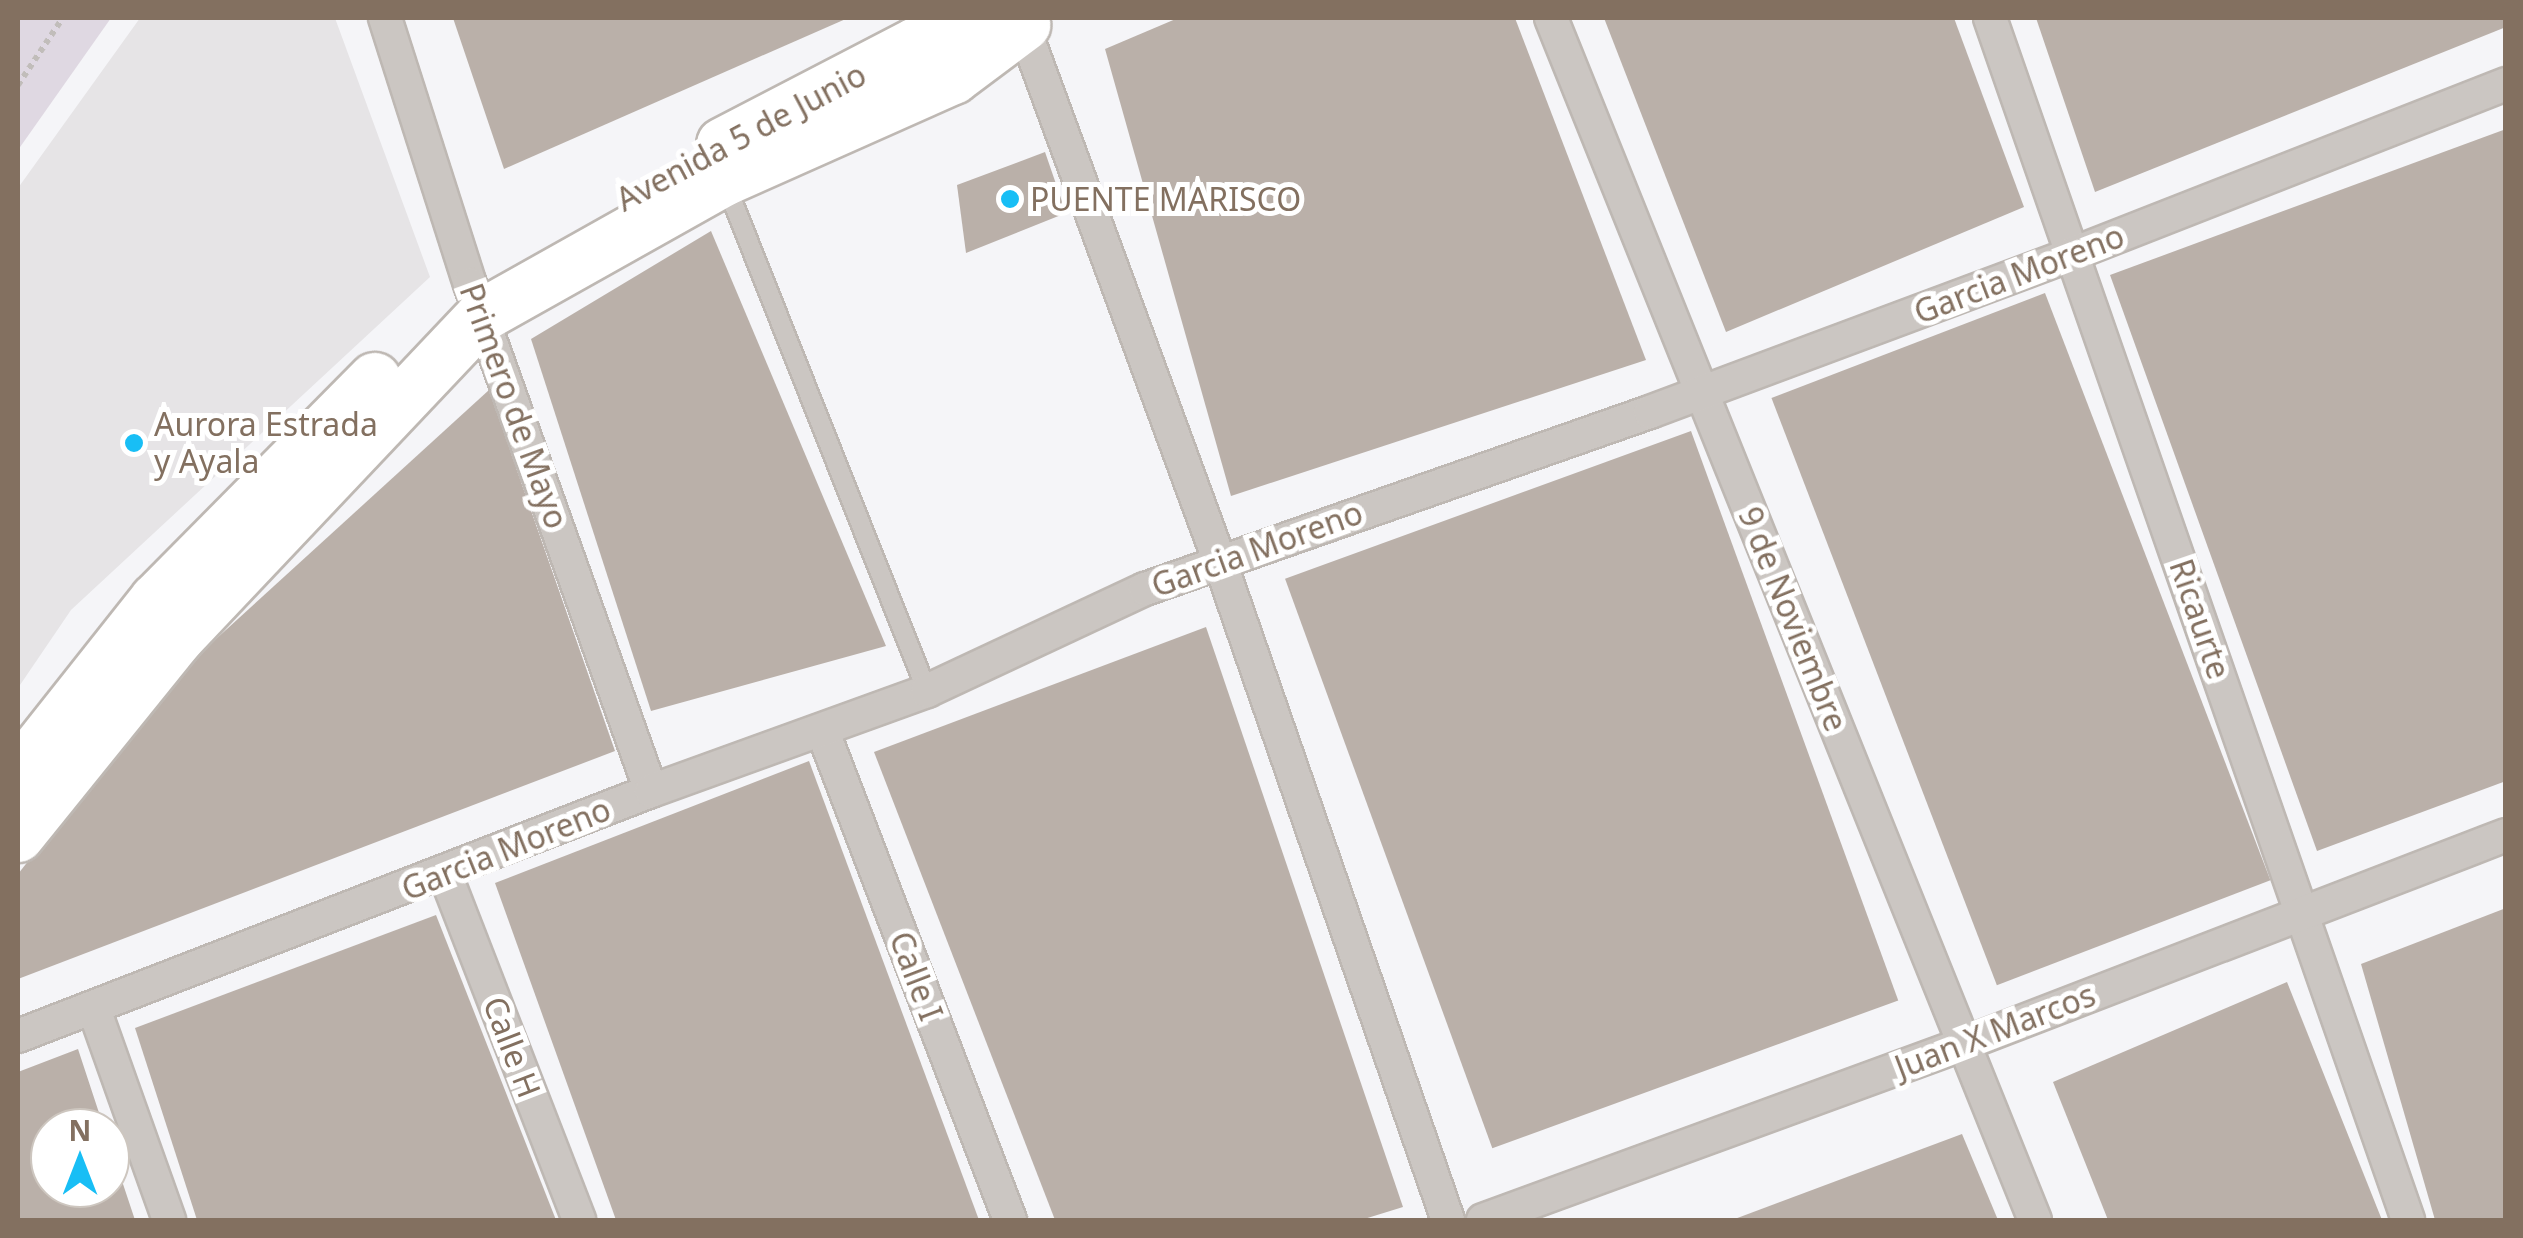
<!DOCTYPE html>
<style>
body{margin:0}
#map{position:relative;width:2523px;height:1238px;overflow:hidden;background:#f5f5f8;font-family:"Noto Sans",sans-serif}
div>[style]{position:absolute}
.built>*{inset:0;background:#e6e4e6}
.green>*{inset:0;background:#dfd8e2}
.building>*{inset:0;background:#bab0a9;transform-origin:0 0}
.path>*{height:6px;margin-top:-3px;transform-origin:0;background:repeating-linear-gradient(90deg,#c1bdba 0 5px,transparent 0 10px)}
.roads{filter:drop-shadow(2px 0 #beb8b3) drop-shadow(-2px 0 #beb8b3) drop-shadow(0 2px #beb8b3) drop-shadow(0 -2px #beb8b3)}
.service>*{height:18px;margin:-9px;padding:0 9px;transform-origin:9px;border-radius:9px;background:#cbc6c2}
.minor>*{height:32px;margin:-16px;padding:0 16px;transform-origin:16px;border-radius:16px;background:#cbc6c2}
.primary>*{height:52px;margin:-26px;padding:0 26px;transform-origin:26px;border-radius:26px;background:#fff}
.dots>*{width:28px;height:28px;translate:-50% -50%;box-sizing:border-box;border:5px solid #fff;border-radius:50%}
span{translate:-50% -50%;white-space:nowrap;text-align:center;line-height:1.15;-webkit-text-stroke:10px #fff;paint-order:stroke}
.street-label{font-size:32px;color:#837060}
.poi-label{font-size:32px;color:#837060}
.left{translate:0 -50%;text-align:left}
.frame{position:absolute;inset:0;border:20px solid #837060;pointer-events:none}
.north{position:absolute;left:30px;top:1108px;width:100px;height:100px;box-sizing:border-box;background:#fff;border:2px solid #cdc6bf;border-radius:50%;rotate:0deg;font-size:28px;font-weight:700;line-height:40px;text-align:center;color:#837060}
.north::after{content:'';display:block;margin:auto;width:35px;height:45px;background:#18bef5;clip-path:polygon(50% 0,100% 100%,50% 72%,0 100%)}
</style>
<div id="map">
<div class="built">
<div style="clip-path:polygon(140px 18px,335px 18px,430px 277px,71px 610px,18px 688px,18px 188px)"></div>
</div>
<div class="green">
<div style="clip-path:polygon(18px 18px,111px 18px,18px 150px)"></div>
</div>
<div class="building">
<div style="clip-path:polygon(453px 18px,848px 18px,504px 169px)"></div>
<div style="clip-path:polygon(1178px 18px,1515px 18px,1646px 360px,1231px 496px,1105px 49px)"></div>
<div style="clip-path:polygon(1604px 18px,1954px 18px,2024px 207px,1726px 332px)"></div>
<div style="clip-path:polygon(2036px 18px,2506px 18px,2506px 27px,2095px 192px)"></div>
<div style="clip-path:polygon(2506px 129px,2506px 781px,2317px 851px,2110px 275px)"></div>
<div style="clip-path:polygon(1045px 152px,1066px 213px,966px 253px,957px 185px)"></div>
<div style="clip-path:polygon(711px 231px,886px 646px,651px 711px,531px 339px)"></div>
<div style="left:2045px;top:293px;width:629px;height:293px;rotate:69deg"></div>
<div style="clip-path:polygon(489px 390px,615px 751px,18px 979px,18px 874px,171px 680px)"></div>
<div style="left:1691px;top:431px;width:606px;height:432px;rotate:70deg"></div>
<div style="clip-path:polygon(1206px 627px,1403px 1207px,1361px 1220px,1055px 1220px,874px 752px)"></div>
<div style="clip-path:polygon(809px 761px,979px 1220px,616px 1220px,495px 883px)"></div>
<div style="clip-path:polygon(2506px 908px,2506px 1220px,2435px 1220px,2361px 964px)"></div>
<div style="clip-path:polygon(436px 915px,556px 1220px,197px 1220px,135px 1028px)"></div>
<div style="clip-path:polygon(2287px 982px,2382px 1220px,2108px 1220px,2053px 1082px)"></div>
<div style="clip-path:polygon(78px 1049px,104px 1128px,50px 1128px,50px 1188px,110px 1188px,111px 1148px,135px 1220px,18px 1220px,18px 1072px)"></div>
<div style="clip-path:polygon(1962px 1134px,1998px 1220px,1732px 1220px)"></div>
</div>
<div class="path">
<div style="left:18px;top:85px;width:79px;rotate:-56.3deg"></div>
</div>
<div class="roads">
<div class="service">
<div style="left:726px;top:185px;width:544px;rotate:68.34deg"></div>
</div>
<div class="minor">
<div style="left:385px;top:18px;width:279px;rotate:72.3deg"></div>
<div style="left:470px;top:284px;width:538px;rotate:70.35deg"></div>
<div style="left:1020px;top:18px;width:583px;rotate:69.82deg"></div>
<div style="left:1221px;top:565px;width:693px;rotate:70.89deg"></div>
<div style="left:1551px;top:18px;width:1296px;rotate:68.07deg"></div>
<div style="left:1990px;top:18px;width:1273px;rotate:70.82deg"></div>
<div style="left:823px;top:732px;width:523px;rotate:69.03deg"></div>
<div style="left:445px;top:874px;width:371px;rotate:68.8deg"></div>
<div style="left:94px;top:1009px;width:224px;rotate:70.4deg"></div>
<div style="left:18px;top:1036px;width:679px;rotate:-21.16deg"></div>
<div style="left:651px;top:791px;width:294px;rotate:-19.9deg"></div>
<div style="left:927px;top:691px;width:241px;rotate:-25.1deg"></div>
<div style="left:1145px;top:589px;width:535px;rotate:-19.32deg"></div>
<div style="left:1650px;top:412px;width:454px;rotate:-20.5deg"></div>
<div style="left:2075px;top:253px;width:463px;rotate:-21.4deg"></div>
<div style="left:1483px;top:1220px;width:512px;rotate:-20.1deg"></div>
<div style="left:1964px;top:1044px;width:581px;rotate:-21.09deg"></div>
</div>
<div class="primary">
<div style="left:723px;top:144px;width:217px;rotate:-27.4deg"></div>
<div style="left:916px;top:44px;width:99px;rotate:-9.8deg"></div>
<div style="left:18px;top:774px;width:222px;rotate:-51.6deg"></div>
<div style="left:156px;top:600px;width:311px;rotate:-45.3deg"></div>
<div style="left:18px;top:836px;width:252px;rotate:-51.1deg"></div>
<div style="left:176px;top:640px;width:447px;rotate:-46.6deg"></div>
<div style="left:483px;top:315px;width:276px;rotate:-29.3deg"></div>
<div style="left:724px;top:180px;width:251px;rotate:-24deg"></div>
<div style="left:953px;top:78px;width:89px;rotate:-36.7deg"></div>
</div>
</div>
<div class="dots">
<div style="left:1010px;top:199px;background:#18bef5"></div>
<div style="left:134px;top:443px;background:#18bef5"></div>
</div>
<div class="street-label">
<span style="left:741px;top:137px;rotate:-28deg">Avenida 5 de Junio</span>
<span style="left:2019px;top:274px;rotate:-21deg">Garcia Moreno</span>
<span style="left:514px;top:406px;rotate:70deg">Primero de Mayo</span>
<span style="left:1257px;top:549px;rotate:-20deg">Garcia Moreno</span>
<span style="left:1793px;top:619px;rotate:68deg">9 de Noviembre</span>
<span style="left:2200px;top:619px;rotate:71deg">Ricaurte</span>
<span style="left:506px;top:849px;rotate:-22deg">Garcia Moreno</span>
<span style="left:916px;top:976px;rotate:69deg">Calle I</span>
<span style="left:1995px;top:1031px;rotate:-21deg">Juan X Marcos</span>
<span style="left:512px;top:1047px;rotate:69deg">Calle H</span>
</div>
<div class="poi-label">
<span class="left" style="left:1030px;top:199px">PUENTE MARISCO</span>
<span class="left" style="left:154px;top:443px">Aurora Estrada<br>y Ayala</span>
</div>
<div class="frame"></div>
<div class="north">N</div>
</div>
